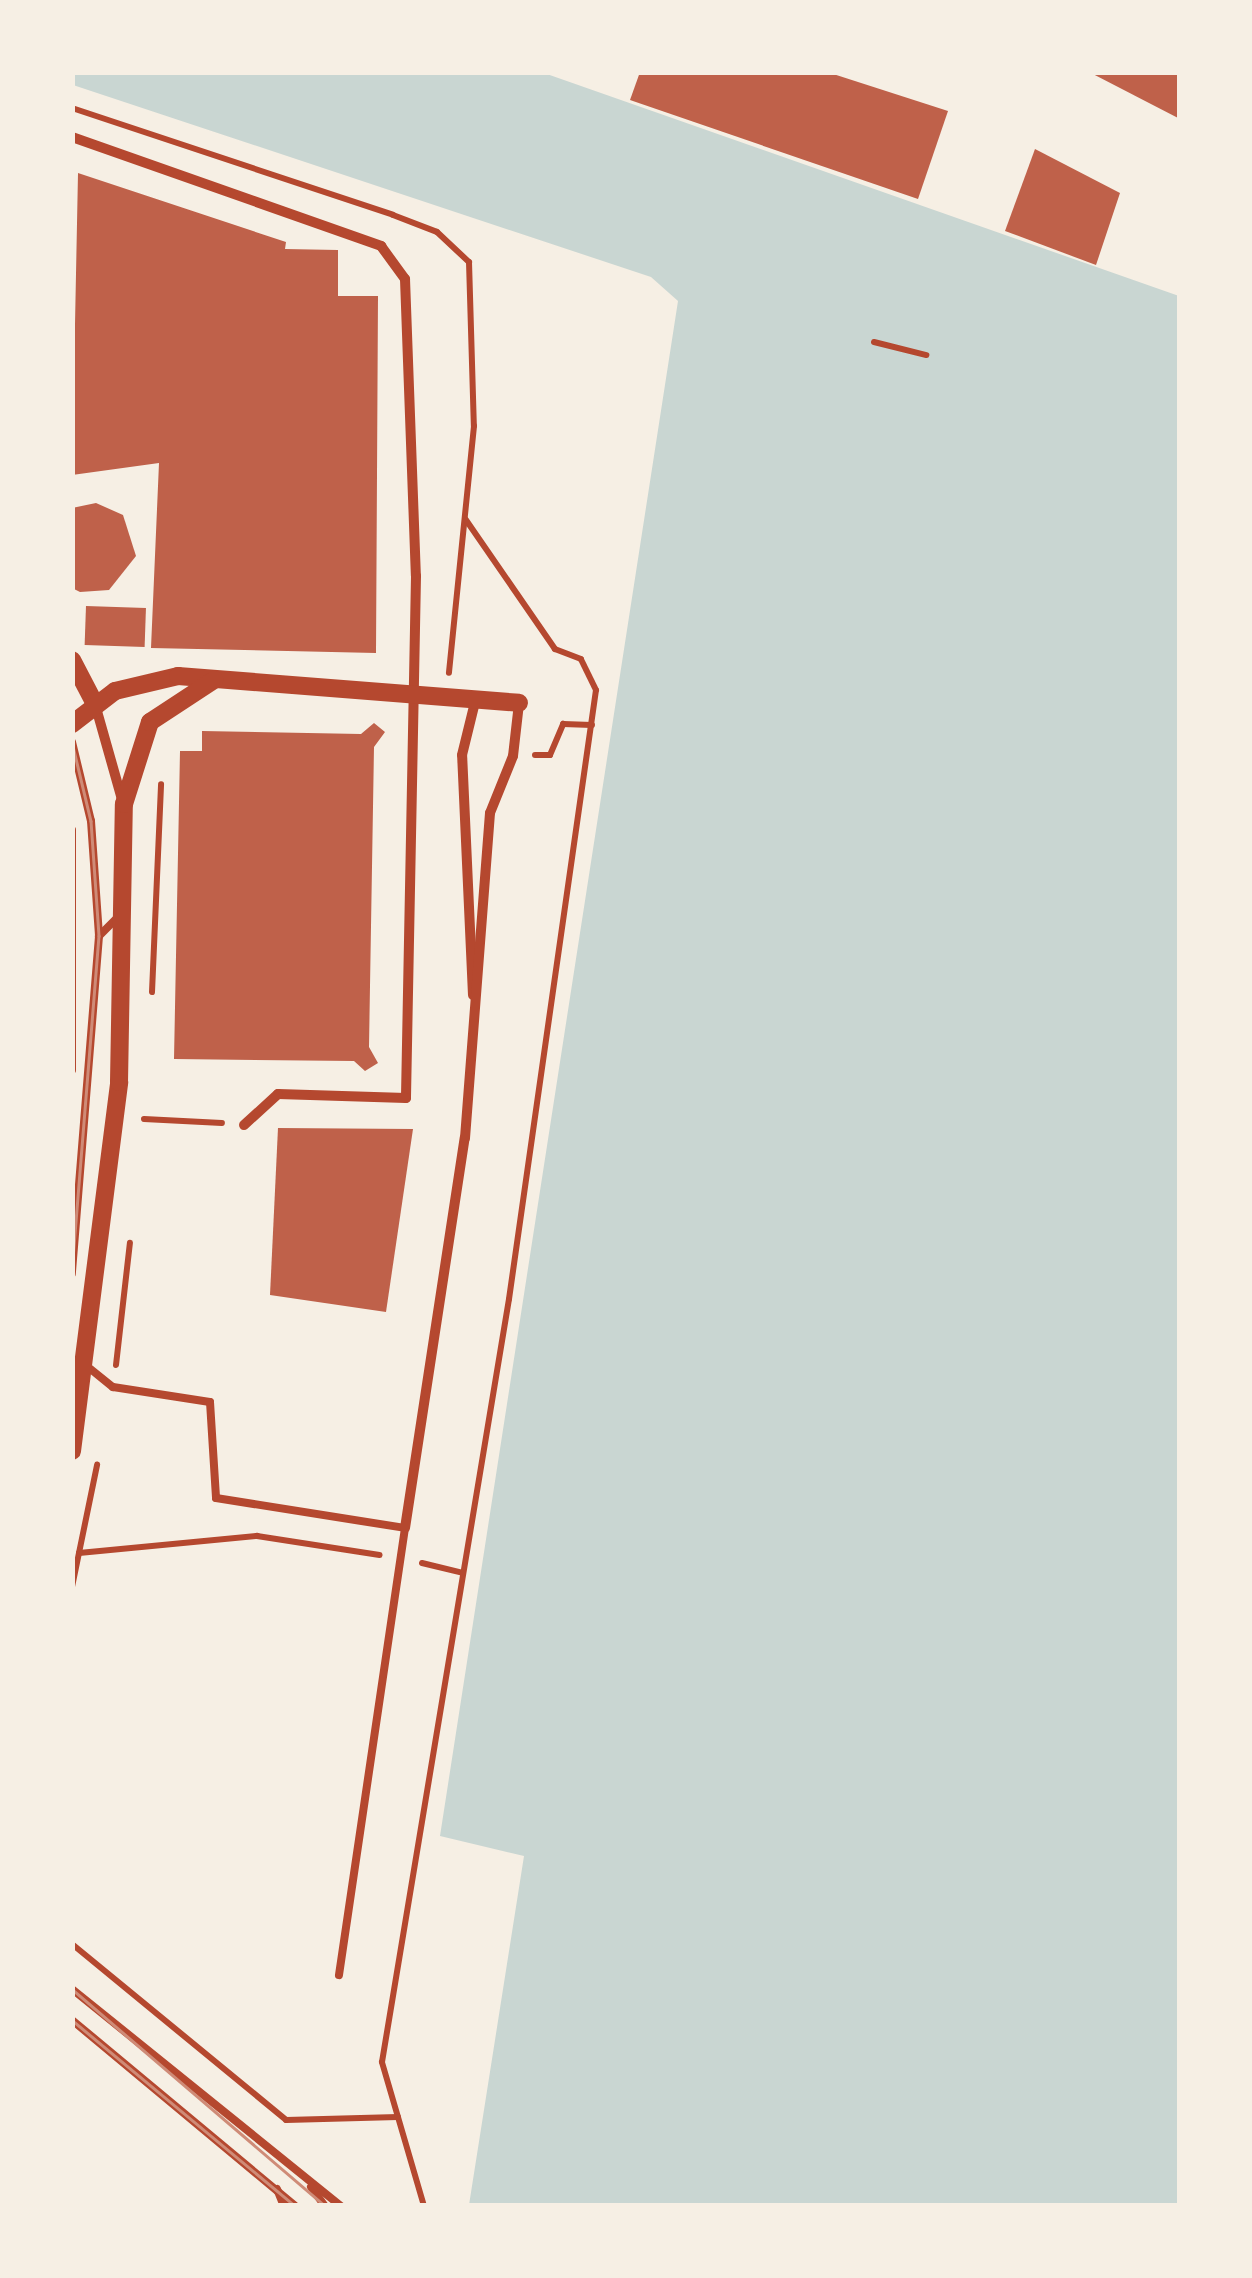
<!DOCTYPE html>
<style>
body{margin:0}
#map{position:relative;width:1252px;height:2278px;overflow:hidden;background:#f6efe4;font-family:Quicksand,sans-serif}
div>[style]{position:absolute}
.water>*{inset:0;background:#c9d6d2}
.building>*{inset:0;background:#bf614a;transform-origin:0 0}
.path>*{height:6px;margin:-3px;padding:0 3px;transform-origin:3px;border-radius:3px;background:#b5482f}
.service>*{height:8px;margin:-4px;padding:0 4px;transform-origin:4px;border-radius:4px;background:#b5482f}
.minor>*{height:10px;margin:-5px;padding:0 5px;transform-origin:5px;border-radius:5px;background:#b5482f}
.tertiary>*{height:18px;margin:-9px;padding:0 9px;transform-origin:9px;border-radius:9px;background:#b5482f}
.tram>*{height:2.5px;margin:-1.25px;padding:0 1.25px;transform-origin:1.25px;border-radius:1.25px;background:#cf8b77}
span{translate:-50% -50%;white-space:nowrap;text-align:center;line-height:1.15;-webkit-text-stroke:9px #f6efe4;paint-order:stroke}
.frame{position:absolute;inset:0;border:75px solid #f6efe4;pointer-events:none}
</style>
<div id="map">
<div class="water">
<div style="clip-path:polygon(73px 72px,544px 73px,1179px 296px,1179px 2205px,469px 2205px,524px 1856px,440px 1836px,678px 301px,651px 277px,73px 85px)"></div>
</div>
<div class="building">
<div style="clip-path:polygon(640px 72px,827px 72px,948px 111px,918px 199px,630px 100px)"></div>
<div style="clip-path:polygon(1089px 72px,1180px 72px,1180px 119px)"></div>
<div style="clip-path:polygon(1035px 149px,1120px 193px,1096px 265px,1005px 231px)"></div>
<div style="clip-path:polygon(78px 173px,286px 242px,285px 249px,338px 250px,338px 296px,378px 296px,376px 653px,151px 648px,159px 463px,72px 475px)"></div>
<div style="clip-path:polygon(96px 503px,123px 515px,136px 556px,109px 590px,80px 592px,72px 588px,72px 508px)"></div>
<div style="left:86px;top:606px;width:60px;height:39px;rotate:2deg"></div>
<div style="clip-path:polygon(374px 723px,385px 732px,374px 747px,369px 1047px,378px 1063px,365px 1071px,354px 1061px,174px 1059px,180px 751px,202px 751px,202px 731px,361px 734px)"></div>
<div style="clip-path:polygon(278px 1128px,413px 1129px,386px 1312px,270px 1295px)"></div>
</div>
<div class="path">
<div style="left:72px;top:108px;width:338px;rotate:18.4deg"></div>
<div style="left:393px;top:215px;width:47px;rotate:21.1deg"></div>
<div style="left:437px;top:232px;width:44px;rotate:43.2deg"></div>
<div style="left:469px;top:262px;width:164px;rotate:88.3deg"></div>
<div style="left:474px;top:426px;width:248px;rotate:95.8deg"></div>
<div style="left:874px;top:342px;width:54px;rotate:14deg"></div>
<div style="left:535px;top:755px;width:15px"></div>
<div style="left:550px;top:755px;width:34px;rotate:-67deg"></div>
<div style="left:563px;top:724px;width:29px;rotate:2deg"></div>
<div style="left:152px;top:992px;width:208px;rotate:-87.5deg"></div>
<div style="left:144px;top:1119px;width:78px;rotate:2.9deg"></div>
<div style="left:116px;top:1365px;width:123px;rotate:-83.5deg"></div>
<div style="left:79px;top:1553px;width:179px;rotate:-5.5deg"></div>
<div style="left:257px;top:1536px;width:124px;rotate:8.8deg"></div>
<div style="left:422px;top:1563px;width:42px;rotate:13.7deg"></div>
<div style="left:72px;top:1587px;width:125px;rotate:-78.4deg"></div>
<div style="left:72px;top:1944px;width:277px;rotate:39.4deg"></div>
<div style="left:286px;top:2120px;width:112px;rotate:-1.5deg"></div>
<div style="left:72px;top:2060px;width:26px;rotate:90deg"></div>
<div style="left:424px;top:2206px;width:150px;rotate:-106.3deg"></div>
<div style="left:382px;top:2062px;width:773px;rotate:-80.55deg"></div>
<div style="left:509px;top:1299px;width:615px;rotate:-81.87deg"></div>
<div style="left:596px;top:690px;width:34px;rotate:-116deg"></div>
<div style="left:581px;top:659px;width:28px;rotate:-159deg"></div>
<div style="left:555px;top:649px;width:157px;rotate:-124.6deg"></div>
</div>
<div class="service">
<div style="left:72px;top:742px;width:81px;rotate:76.5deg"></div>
<div style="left:91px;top:821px;width:115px;rotate:86deg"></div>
<div style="left:99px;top:936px;width:339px;rotate:94.6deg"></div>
<div style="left:72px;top:830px;width:240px;rotate:90deg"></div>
<div style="left:99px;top:936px;width:30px;rotate:-45deg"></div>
<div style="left:88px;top:1367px;width:32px;rotate:39deg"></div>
<div style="left:113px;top:1387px;width:98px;rotate:8.8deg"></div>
<div style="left:210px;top:1402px;width:96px;rotate:86.4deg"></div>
<div style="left:216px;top:1498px;width:191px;rotate:9deg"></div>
<div style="left:405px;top:1528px;width:452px;rotate:98.4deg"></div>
<div style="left:72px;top:1989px;width:346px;rotate:38.9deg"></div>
<div style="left:72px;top:2020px;width:290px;rotate:39.8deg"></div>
<div style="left:311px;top:2187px;width:24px;rotate:54deg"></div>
<div style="left:277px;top:2189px;width:18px;rotate:68deg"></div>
</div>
<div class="minor">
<div style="left:72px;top:137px;width:328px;rotate:19.4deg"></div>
<div style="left:381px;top:246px;width:41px;rotate:54deg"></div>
<div style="left:405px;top:279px;width:297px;rotate:87.9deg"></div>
<div style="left:416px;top:576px;width:522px;rotate:91.1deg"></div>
<div style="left:406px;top:1098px;width:128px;rotate:-178.2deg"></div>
<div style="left:278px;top:1094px;width:46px;rotate:137.6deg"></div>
<div style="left:95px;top:704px;width:103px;rotate:74.2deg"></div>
<div style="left:473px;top:995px;width:240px;rotate:-92.6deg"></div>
<div style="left:462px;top:755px;width:55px;rotate:-76.2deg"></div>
<div style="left:405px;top:1528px;width:395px;rotate:-81.3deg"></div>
<div style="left:465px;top:1138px;width:326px;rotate:-85.6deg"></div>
<div style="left:490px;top:813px;width:61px;rotate:-68deg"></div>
<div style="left:513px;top:756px;width:53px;rotate:-83.5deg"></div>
</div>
<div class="tertiary">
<div style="left:72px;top:660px;width:50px;rotate:62.4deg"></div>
<div style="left:72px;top:724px;width:54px;rotate:-37.5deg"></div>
<div style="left:115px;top:691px;width:65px;rotate:-13.4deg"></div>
<div style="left:178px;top:676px;width:342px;rotate:4.5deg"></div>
<div style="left:72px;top:1451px;width:372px;rotate:-82.7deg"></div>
<div style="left:119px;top:1082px;width:278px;rotate:-89deg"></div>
<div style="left:124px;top:804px;width:86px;rotate:-72.4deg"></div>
<div style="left:150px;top:722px;width:77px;rotate:-33.3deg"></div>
</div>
<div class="tram">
<div style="left:72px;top:742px;width:81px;rotate:76.5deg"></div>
<div style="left:91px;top:821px;width:115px;rotate:86deg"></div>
<div style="left:99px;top:936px;width:339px;rotate:94.6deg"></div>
<div style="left:72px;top:830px;width:249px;rotate:90deg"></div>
<div style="left:72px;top:1989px;width:333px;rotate:40.6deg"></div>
<div style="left:72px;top:2020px;width:290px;rotate:39.8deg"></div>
</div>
<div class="frame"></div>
</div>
